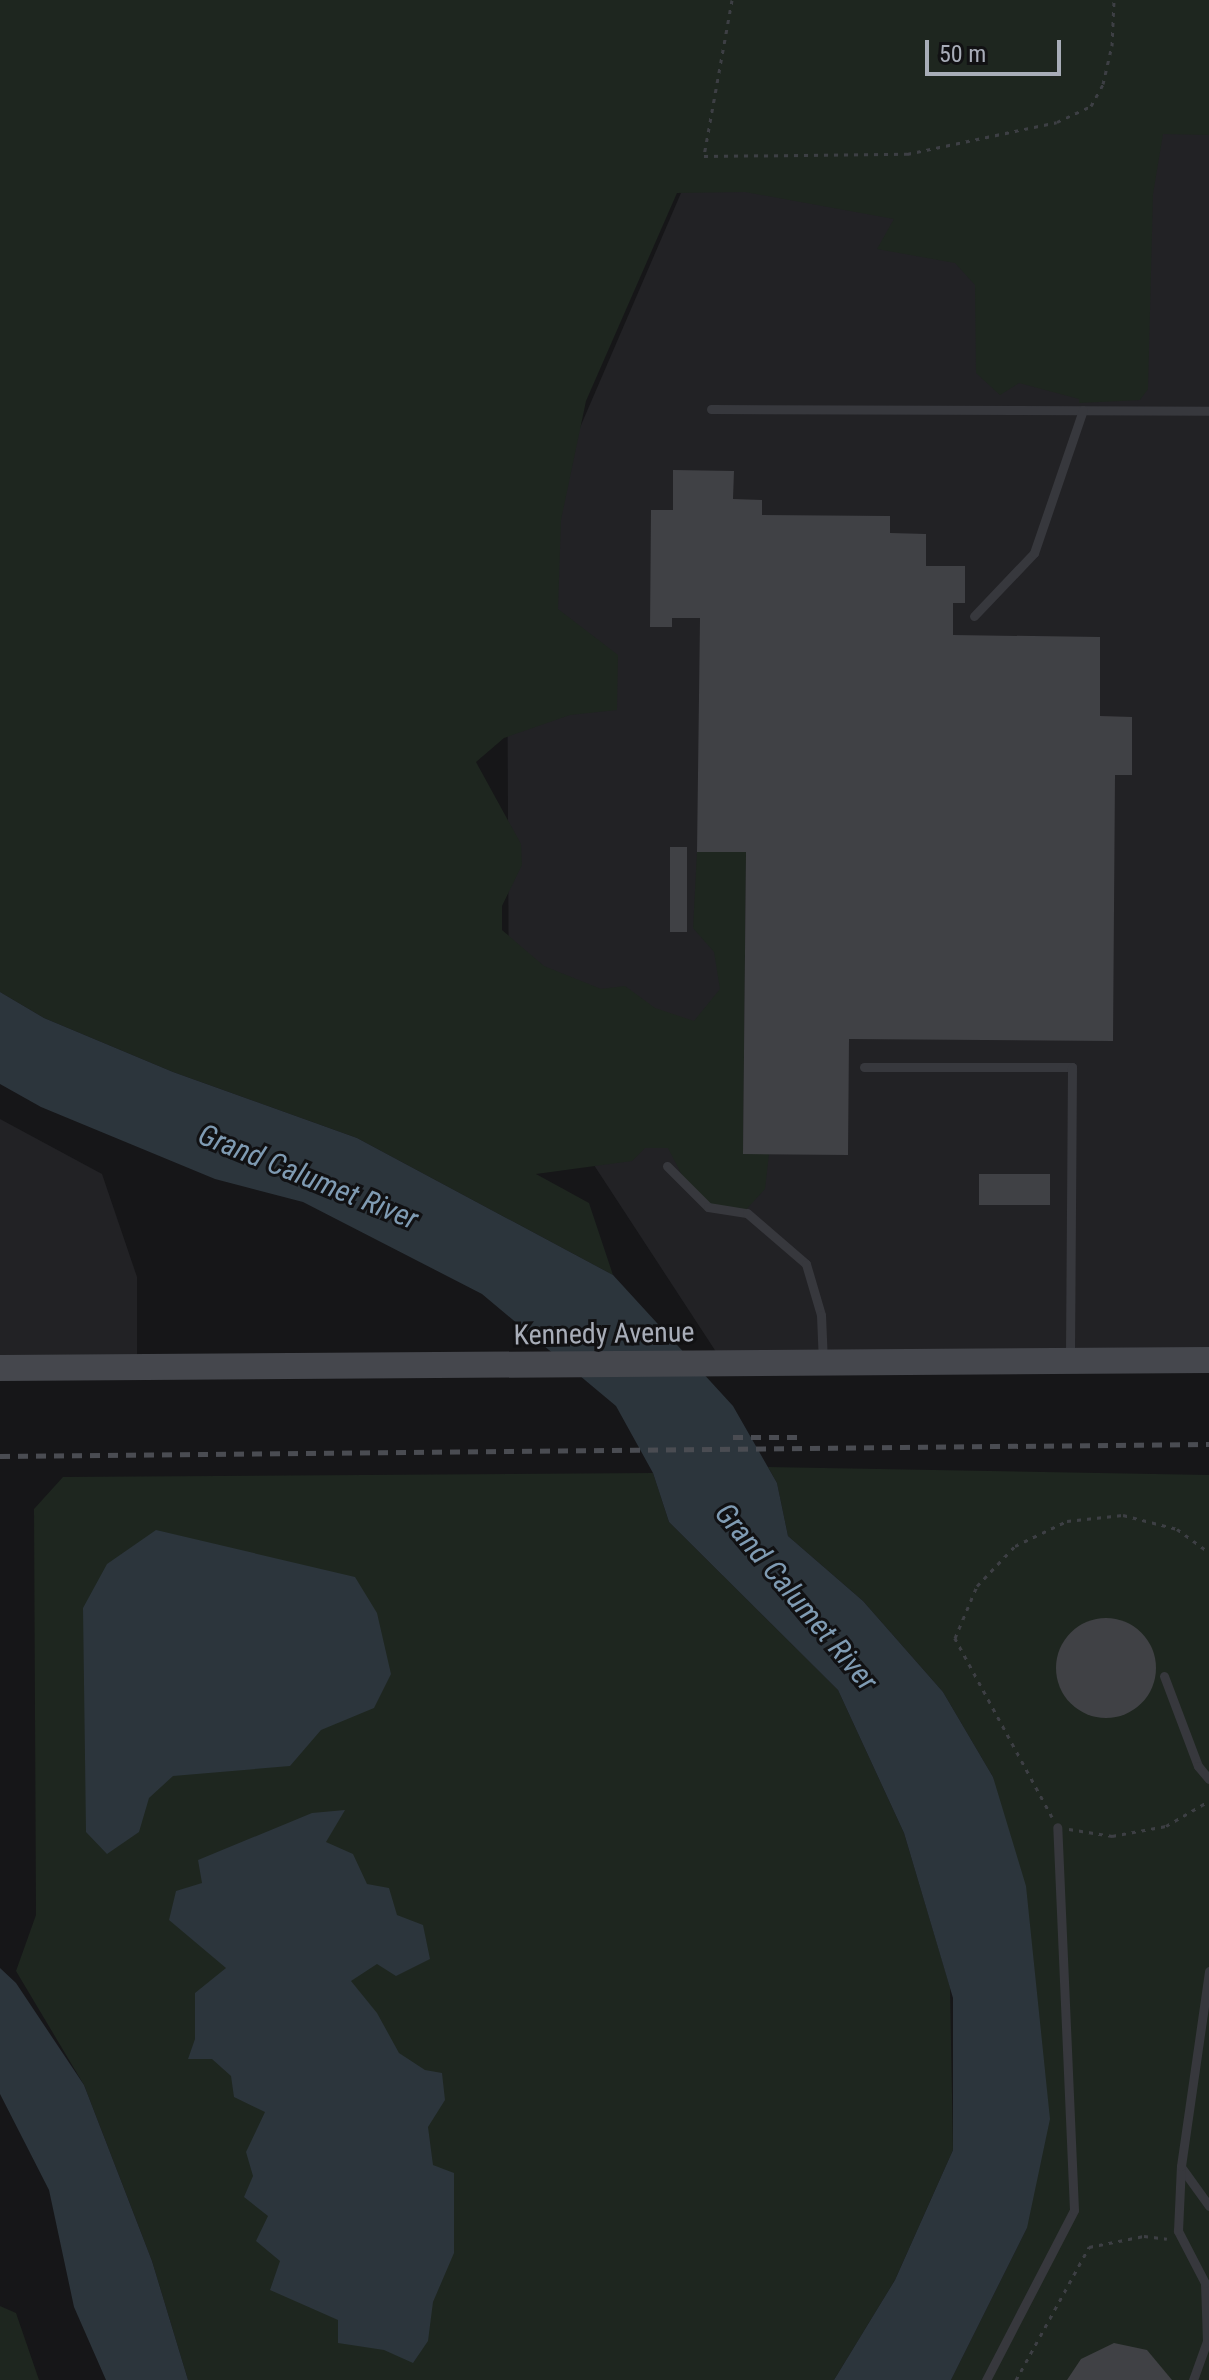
<!DOCTYPE html>
<style>
body{margin:0}
#map{position:relative;width:1209px;height:2380px;overflow:hidden;background:#161618;font-family:"Roboto Condensed",sans-serif}
div>[style]{position:absolute}
.built>*{inset:0;background:#222225}
.green>*{inset:0;background:#1e261f}
.water>*{inset:0;background:#2c353c}
.building>*{inset:0;background:#404145;transform-origin:0 0}
.round{border-radius:50%}
.path>*{height:3px;margin-top:-1.5px;transform-origin:0;background:repeating-linear-gradient(90deg,#3d3f44 0 4px,transparent 0 10px)}
.lane>*{height:9px;margin:-4.5px;padding:0 4.5px;transform-origin:4.5px;border-radius:4.5px;background:#37383d}
.secondary>*{height:26px;margin:-13px;padding:0 13px;transform-origin:13px;border-radius:13px;background:#45474d}
.rail>*{height:5px;margin-top:-2.5px;transform-origin:0;background:repeating-linear-gradient(90deg,#4a4c52 0 10px,transparent 0 18px)}
span{translate:-50% -50%;white-space:nowrap;text-align:center;line-height:1.15;-webkit-text-stroke:6px #111113;paint-order:stroke}
.street-label{font-size:28px;color:#a8adb8}
.water-label{font-size:30px;color:#7f9bb3;font-style:italic}
.scale{position:absolute;left:925px;top:40px;width:136px;height:36px;box-sizing:border-box;border:4px solid #a8adb8;border-top:0;padding-left:10px;font-size:24px;line-height:28px;white-space:nowrap;color:#a8adb8;-webkit-text-stroke:6px #111113;paint-order:stroke}
</style>
<div id="map">
<div class="built">
<div style="clip-path:polygon(1209px 126px,1209px 1360px,724px 1364px,509px 1035px,507px 597px,684px 186px)"></div>
<div style="clip-path:polygon(0 1119px,102px 1174px,137px 1277px,137px 1371px,0 1372px)"></div>
</div>
<div class="green">
<div style="clip-path:polygon(0 0,1209px 0,1209px 135px,1163px 134px,1153px 194px,1148px 389px,1140px 400px,1079px 403px,1079px 399px,1019px 383px,1000px 395px,976px 373px,975px 285px,955px 263px,877px 249px,894px 219px,745px 192px,677px 193px,586px 401px,561px 520px,558px 609px,618px 655px,617px 710px,570px 715px,504px 738px,476px 762px,521px 844px,522px 865px,502px 906px,502px 930px,544px 966px,601px 989px,625px 986px,655px 1008px,694px 1021px,720px 989px,714px 952px,693px 928px,697px 852px,746px 852px,743px 1154px,769px 1154px,765px 1189px,743px 1213px,715px 1209px,687px 1185px,668px 1148px,645px 1148px,632px 1161px,536px 1174px,589px 1203px,613px 1275px,357px 1138px,173px 1072px,44px 1018px,0 992px)"></div>
<div style="clip-path:polygon(768px 1467px,1209px 1475px,1209px 2380px,951px 2380px,1027px 2228px,993px 1777px,943px 1692px,863px 1601px,788px 1536px,777px 1483px)"></div>
<div style="clip-path:polygon(653px 1473px,669px 1522px,838px 1690px,904px 1833px,950px 1987px,953px 2150px,895px 2280px,834px 2380px,188px 2380px,152px 2261px,84px 2085px,16px 1971px,36px 1915px,34px 1509px,63px 1477px)"></div>
<div style="clip-path:polygon(0 2306px,16px 2313px,39px 2380px,0 2380px)"></div>
</div>
<div class="water">
<div style="clip-path:polygon(0 992px,44px 1018px,173px 1072px,357px 1138px,613px 1275px,733px 1406px,777px 1483px,788px 1536px,863px 1601px,943px 1692px,993px 1777px,1026px 1886px,1050px 2119px,1027px 2228px,951px 2380px,834px 2380px,895px 2280px,953px 2150px,953px 1998px,904px 1833px,838px 1690px,669px 1522px,653px 1473px,616px 1406px,482px 1294px,303px 1202px,215px 1179px,41px 1107px,0 1084px)"></div>
<div style="clip-path:polygon(156px 1530px,355px 1577px,377px 1613px,391px 1674px,374px 1708px,321px 1730px,290px 1766px,173px 1776px,149px 1798px,139px 1832px,107px 1854px,86px 1832px,83px 1608px,107px 1564px)"></div>
<div style="clip-path:polygon(345px 1810px,326px 1842px,353px 1854px,367px 1884px,389px 1888px,397px 1915px,423px 1925px,430px 1959px,396px 1976px,377px 1964px,351px 1981px,377px 2013px,399px 2053px,425px 2070px,442px 2073px,445px 2100px,428px 2127px,433px 2165px,454px 2173px,454px 2253px,433px 2302px,428px 2341px,413px 2363px,384px 2350px,338px 2343px,338px 2320px,270px 2290px,280px 2261px,256px 2241px,268px 2216px,244px 2197px,253px 2176px,246px 2152px,265px 2112px,234px 2097px,231px 2076px,212px 2059px,188px 2059px,195px 2039px,195px 1993px,226px 1968px,169px 1920px,176px 1891px,202px 1883px,198px 1860px,312px 1813px)"></div>
<div style="clip-path:polygon(0 1968px,16px 1983px,84px 2085px,152px 2261px,188px 2380px,106px 2380px,74px 2307px,49px 2190px,0 2094px)"></div>
</div>
<div class="building">
<div style="clip-path:polygon(673px 470px,734px 471px,733px 499px,762px 500px,762px 515px,890px 516px,890px 533px,926px 534px,926px 566px,965px 566px,965px 603px,953px 603px,953px 635px,1100px 637px,1100px 716px,1132px 717px,1132px 775px,1115px 775px,1113px 1041px,849px 1039px,848px 1155px,743px 1154px,746px 852px,697px 852px,700px 618px,672px 618px,672px 627px,650px 627px,651px 510px,673px 510px)"></div>
<div style="left:670px;top:847px;width:17px;height:85px"></div>
<div style="left:979px;top:1174px;width:71px;height:31px"></div>
<div class="round" style="left:1056px;top:1618px;width:100px;height:100px"></div>
<div style="clip-path:polygon(1114px 2343px,1147px 2350px,1172px 2380px,1067px 2380px,1081px 2359px)"></div>
</div>
<div class="path">
<div style="left:732px;top:0;width:158px;rotate:100.2deg"></div>
<div style="left:704px;top:156px;width:203px;rotate:-0.6deg"></div>
<div style="left:907px;top:154px;width:153px;rotate:-12deg"></div>
<div style="left:1057px;top:122px;width:38px;rotate:-25deg"></div>
<div style="left:1091px;top:106px;width:25px;rotate:-61deg"></div>
<div style="left:1103px;top:84px;width:39px;rotate:-77deg"></div>
<div style="left:1112px;top:46px;width:46px;rotate:-87.5deg"></div>
<div style="left:1052px;top:1817px;width:204px;rotate:-118.5deg"></div>
<div style="left:955px;top:1638px;width:56px;rotate:-67.1deg"></div>
<div style="left:977px;top:1586px;width:55px;rotate:-46.5deg"></div>
<div style="left:1015px;top:1546px;width:58px;rotate:-25.7deg"></div>
<div style="left:1067px;top:1521px;width:56px;rotate:-6.1deg"></div>
<div style="left:1123px;top:1515px;width:56px;rotate:14.5deg"></div>
<div style="left:1177px;top:1529px;width:39px;rotate:36deg"></div>
<div style="left:1069px;top:1829px;width:44px;rotate:9.2deg"></div>
<div style="left:1112px;top:1836px;width:55px;rotate:-10.5deg"></div>
<div style="left:1166px;top:1826px;width:50px;rotate:-30.2deg"></div>
<div style="left:1016px;top:2380px;width:152px;rotate:-61.2deg"></div>
<div style="left:1089px;top:2247px;width:56px;rotate:-11.3deg"></div>
<div style="left:1144px;top:2236px;width:23px;rotate:7deg"></div>
</div>
<div class="lane">
<div style="left:711px;top:409px;width:498px;rotate:0.2deg"></div>
<div style="left:974px;top:616px;width:87px;rotate:-46.4deg"></div>
<div style="left:1034px;top:553px;width:151px;rotate:-71.1deg"></div>
<div style="left:864px;top:1067px;width:208px"></div>
<div style="left:1072px;top:1067px;width:290px;rotate:90.4deg"></div>
<div style="left:667px;top:1166px;width:58px;rotate:45deg"></div>
<div style="left:708px;top:1207px;width:39px;rotate:9deg"></div>
<div style="left:747px;top:1213px;width:78px;rotate:40.8deg"></div>
<div style="left:806px;top:1264px;width:53px;rotate:73.6deg"></div>
<div style="left:821px;top:1315px;width:47px;rotate:87.6deg"></div>
<div style="left:1164px;top:1676px;width:96px;rotate:69.3deg"></div>
<div style="left:1198px;top:1766px;width:17px;rotate:50deg"></div>
<div style="left:1181px;top:2167px;width:48px;rotate:54.3deg"></div>
<div style="left:986px;top:2380px;width:191px;rotate:-62.6deg"></div>
<div style="left:1074px;top:2210px;width:383px;rotate:-92.5deg"></div>
<div style="left:1193px;top:2380px;width:41px;rotate:-70.3deg"></div>
<div style="left:1207px;top:2341px;width:58px;rotate:-92deg"></div>
<div style="left:1205px;top:2283px;width:59px;rotate:-117.4deg"></div>
<div style="left:1178px;top:2231px;width:65px;rotate:-87.4deg"></div>
<div style="left:1181px;top:2166px;width:197px;rotate:-81.8deg"></div>
</div>
<div class="secondary">
<div style="left:0;top:1368px;width:1209px;rotate:-0.38deg"></div>
</div>
<div class="rail">
<div style="left:733px;top:1437px;width:64px"></div>
<div style="left:0;top:1456px;width:1209px;rotate:-0.57deg"></div>
</div>
<div class="street-label">
<span style="left:604px;top:1334px;rotate:-1deg">Kennedy Avenue</span>
</div>
<div class="water-label">
<span style="left:308px;top:1177px;rotate:22deg">Grand Calumet River</span>
<span style="left:796px;top:1597px;rotate:50deg">Grand Calumet River</span>
</div>
<div class="scale">50 m</div>
</div>
